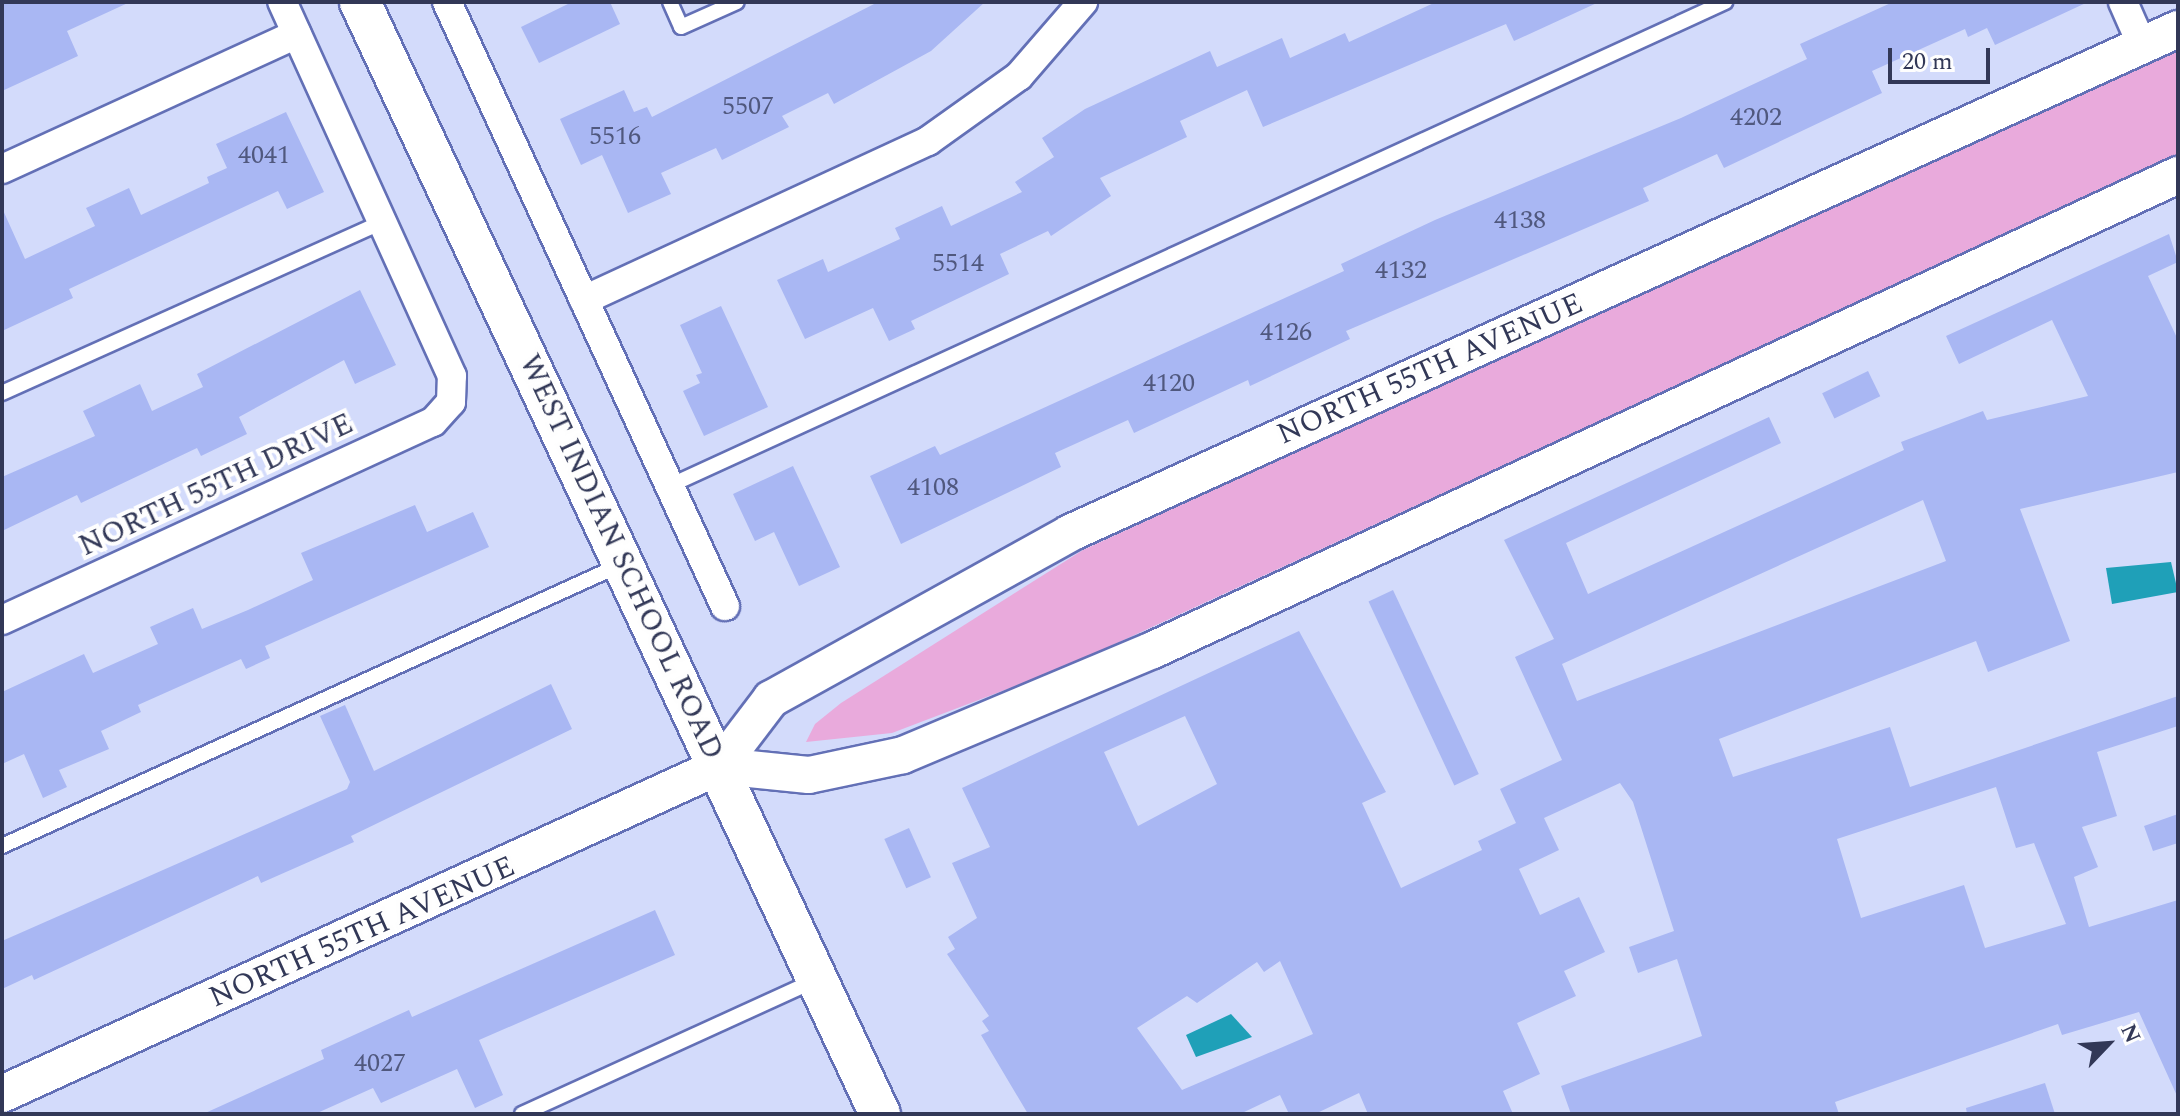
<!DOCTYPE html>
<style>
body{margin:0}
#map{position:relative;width:2180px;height:1116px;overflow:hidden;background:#d3dbfb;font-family:Spectral,serif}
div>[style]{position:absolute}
.green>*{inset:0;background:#e9aadc}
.water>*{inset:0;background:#1fa0b8}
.building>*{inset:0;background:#a9b7f3;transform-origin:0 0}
.roads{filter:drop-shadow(2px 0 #6370b6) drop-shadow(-2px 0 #6370b6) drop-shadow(0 2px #6370b6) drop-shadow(0 -2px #6370b6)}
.service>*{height:14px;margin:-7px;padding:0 7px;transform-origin:7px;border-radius:7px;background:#fff}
.minor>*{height:28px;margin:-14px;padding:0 14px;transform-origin:14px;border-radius:14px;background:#fff}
.tertiary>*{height:36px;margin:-18px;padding:0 18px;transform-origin:18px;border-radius:18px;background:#fff}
.secondary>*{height:40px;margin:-20px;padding:0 20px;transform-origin:20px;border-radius:20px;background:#fff}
span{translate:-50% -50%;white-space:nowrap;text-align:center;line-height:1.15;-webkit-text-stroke:8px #fefefe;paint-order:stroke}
.number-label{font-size:26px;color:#50587e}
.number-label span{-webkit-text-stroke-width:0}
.street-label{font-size:30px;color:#323857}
.frame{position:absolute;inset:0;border:4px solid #323857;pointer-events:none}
.north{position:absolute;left:2068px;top:1004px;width:80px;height:80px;-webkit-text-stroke:6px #fefefe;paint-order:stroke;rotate:65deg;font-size:22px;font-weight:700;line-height:32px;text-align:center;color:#323857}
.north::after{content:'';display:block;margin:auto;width:28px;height:36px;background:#323857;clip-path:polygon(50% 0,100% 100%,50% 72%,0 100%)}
.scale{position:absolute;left:1888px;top:48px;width:102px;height:36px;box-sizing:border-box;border:4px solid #323857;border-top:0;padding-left:10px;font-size:24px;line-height:28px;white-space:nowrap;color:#323857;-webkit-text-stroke:6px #fefefe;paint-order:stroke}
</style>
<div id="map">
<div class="green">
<div style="clip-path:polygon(2178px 46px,2178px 155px,1065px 667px,892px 733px,806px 742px,815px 724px,841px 703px,1083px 550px)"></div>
</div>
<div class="water">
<div style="clip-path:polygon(2171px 562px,2178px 592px,2112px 604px,2106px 568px)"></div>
<div style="clip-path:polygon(1231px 1014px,1252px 1037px,1196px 1057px,1186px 1035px)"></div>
</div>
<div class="building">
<div style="clip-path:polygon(2px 2px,130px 2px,67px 31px,78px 56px,2px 91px)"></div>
<div style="clip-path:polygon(572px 2px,610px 2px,620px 24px,539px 63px,521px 27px)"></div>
<div style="clip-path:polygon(878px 2px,985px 2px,931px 51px,834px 104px,828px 93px,782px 116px,789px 127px,722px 160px,716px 148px,661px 173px,671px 194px,628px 213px,602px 155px,581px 165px,560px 119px,624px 90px,634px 112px,647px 107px,652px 117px)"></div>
<div style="clip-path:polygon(1436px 2px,1599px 2px,1514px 41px,1506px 24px,1263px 127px,1247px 90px,1180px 121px,1187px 137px,1100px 178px,1111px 196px,1051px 236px,1048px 231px,1000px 254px,1009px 274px,911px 321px,915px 329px,889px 341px,873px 308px,805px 339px,777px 280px,823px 259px,828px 272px,900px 239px,895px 228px,942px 206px,951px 226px,1022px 192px,1015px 182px,1054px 157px,1042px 138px,1085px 109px,1210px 51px,1217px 67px,1282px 38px,1290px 58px,1345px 33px,1349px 42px)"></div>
<div style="clip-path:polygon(1893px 2px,2088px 2px,1995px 45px,1987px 28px,1968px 37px,1965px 29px,1872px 71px,1882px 93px,1724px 168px,1717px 154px,1643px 188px,1649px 201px,1346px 331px,1350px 339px,1250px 386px,1248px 380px,1134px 433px,1128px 420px,1055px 453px,1061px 467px,901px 544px,870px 476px,935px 446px,940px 455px,1344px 271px,1341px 264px,1435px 220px,1681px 118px,1807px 59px,1800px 44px)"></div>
<div style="clip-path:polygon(286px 112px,324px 192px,287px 209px,278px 191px,69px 289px,73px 298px,2px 331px,2px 208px,25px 259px,95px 226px,86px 208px,129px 188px,141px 215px,209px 183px,207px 177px,227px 168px,216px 144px)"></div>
<div style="clip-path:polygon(evenodd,2169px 234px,2178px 262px,2148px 276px,2178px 340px,2178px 472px,2020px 509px,2070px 641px,1988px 672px,1976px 641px,1719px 739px,1733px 777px,1890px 727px,1910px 787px,2178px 696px,2178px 726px,2097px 752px,2117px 816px,2082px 827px,2098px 867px,2074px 877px,2089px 927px,2178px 900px,2178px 1098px,2139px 1012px,2062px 1035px,2058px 1024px,1835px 1102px,1839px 1114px,1571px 1114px,1561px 1086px,1702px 1036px,1677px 959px,1638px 973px,1629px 947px,1674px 931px,1633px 802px,1620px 783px,1544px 818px,1559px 850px,1519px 869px,1540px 915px,1579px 897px,1605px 952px,1564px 971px,1576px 996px,1517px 1023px,1540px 1074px,1503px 1091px,1513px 1114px,1368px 1114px,1359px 1093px,1315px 1114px,1289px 1114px,1280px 1095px,1240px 1114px,1028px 1114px,981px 1035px,989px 1031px,982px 1021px,989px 1016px,947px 954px,955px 949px,948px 937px,977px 918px,952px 863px,990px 847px,962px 788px,1299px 631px,1386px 792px,1362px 803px,1401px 888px,1482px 850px,1478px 841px,1516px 823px,1500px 789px,1562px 760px,1515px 657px,1554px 639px,1504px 540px,1769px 417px,1781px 443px,1566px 543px,1588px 594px,1904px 450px,1901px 442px,1983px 411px,1987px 420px,2088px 396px,2052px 320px,1959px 364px,1946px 336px,2169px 234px,1923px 500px,1946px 561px,1577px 701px,1562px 664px,1923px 500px,2169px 234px,1185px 716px,1217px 784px,1138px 826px,1104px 752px,1185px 716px,2169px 234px,1996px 787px,2016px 848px,2034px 843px,2066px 924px,1985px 948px,1964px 885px,1861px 918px,1837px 839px,1996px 787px,2169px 234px,1280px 961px,1313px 1034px,1182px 1090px,1137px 1028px,1187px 996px,1197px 1003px,1257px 962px,1264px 972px,1280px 961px)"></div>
<div style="clip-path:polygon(360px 290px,396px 365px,355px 384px,344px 360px,239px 417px,247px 434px,201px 456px,197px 448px,81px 503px,77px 495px,2px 531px,2px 477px,95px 436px,83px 411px,140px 384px,152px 411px,203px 387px,197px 374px)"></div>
<div style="clip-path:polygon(721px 306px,768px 407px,704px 436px,683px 391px,700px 383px,696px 375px,702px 373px,680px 325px)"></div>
<div style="left:1868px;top:371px;width:28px;height:51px;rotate:64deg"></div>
<div style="clip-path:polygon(793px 466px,840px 567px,799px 586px,774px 532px,755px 541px,733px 494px)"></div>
<div style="clip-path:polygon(415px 505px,427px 532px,473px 512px,489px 547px,265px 646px,270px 658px,246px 669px,241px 659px,138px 705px,141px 712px,101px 731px,109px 749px,59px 770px,67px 787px,43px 798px,24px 754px,2px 764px,2px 692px,84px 654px,93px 673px,158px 644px,150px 627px,193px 608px,202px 629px,248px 610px,313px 580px,301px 553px)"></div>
<div style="left:1393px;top:590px;width:203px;height:27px;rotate:65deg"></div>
<div style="clip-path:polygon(551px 684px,572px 729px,351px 836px,354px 842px,261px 883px,258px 876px,34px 980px,32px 975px,2px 989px,2px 941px,347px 789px,350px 782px,320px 716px,345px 705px,374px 771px)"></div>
<div style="clip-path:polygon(2178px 814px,2178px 843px,2153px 851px,2144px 826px)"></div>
<div style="left:909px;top:828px;width:54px;height:27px;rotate:66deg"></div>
<div style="clip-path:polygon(655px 910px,675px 955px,479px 1040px,503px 1095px,475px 1108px,457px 1069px,381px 1103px,373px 1088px,315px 1114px,203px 1114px,324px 1059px,321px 1050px,409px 1010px,412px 1017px)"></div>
<div style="clip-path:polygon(2045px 1083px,2055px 1114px,1967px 1114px,1966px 1108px)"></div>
</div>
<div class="roads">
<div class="service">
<div style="left:670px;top:2px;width:27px;rotate:66deg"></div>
<div style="left:681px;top:27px;width:61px;rotate:-24.1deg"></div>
<div style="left:2px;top:393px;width:417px;rotate:-24.2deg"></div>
<div style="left:669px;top:486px;width:1162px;rotate:-24.62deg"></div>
<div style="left:2px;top:846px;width:679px;rotate:-24.45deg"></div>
<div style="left:522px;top:1114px;width:321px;rotate:-24.5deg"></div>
</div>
<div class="minor">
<div style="left:447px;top:2px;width:665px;rotate:65.29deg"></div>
<div style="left:2123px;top:2px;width:47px;rotate:66.2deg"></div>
<div style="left:2px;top:169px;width:324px;rotate:-24.6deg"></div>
<div style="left:584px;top:300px;width:379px;rotate:-24.8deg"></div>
<div style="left:928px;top:141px;width:112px;rotate:-35.5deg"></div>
<div style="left:1019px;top:76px;width:98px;rotate:-49.1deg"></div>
<div style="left:2px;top:620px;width:474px;rotate:-24.7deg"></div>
<div style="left:433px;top:422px;width:27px;rotate:-48deg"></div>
<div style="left:451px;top:402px;width:26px;rotate:-88deg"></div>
<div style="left:452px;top:376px;width:411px;rotate:-114.4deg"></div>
</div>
<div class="tertiary">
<div style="left:720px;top:766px;width:89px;rotate:5.8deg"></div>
<div style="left:809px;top:775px;width:96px;rotate:-12deg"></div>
<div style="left:903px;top:755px;width:271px;rotate:-22.8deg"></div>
<div style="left:1153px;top:650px;width:1130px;rotate:-24.86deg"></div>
<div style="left:2px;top:1094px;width:789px;rotate:-24.55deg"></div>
<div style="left:720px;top:766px;width:84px;rotate:-52.7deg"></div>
<div style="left:771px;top:699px;width:342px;rotate:-29deg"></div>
<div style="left:1070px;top:533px;width:1217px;rotate:-24.46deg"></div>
</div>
<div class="secondary">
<div style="left:360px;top:2px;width:1228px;rotate:64.94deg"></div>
</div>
</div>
<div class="number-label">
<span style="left:748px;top:107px">5507</span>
<span style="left:1756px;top:118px">4202</span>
<span style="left:615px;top:137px">5516</span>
<span style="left:264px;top:156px">4041</span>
<span style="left:1520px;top:221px">4138</span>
<span style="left:958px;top:264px">5514</span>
<span style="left:1401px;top:271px">4132</span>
<span style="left:1286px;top:333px">4126</span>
<span style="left:1169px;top:384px">4120</span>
<span style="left:933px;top:488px">4108</span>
<span style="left:380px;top:1064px">4027</span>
</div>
<div class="street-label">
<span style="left:1430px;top:369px;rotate:-24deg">NORTH 55TH AVENUE</span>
<span style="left:216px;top:485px;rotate:-25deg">NORTH 55TH DRIVE</span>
<span style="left:621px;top:557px;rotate:65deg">WEST INDIAN SCHOOL ROAD</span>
<span style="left:362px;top:932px;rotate:-24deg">NORTH 55TH AVENUE</span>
</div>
<div class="frame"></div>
<div class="north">N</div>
<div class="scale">20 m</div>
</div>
